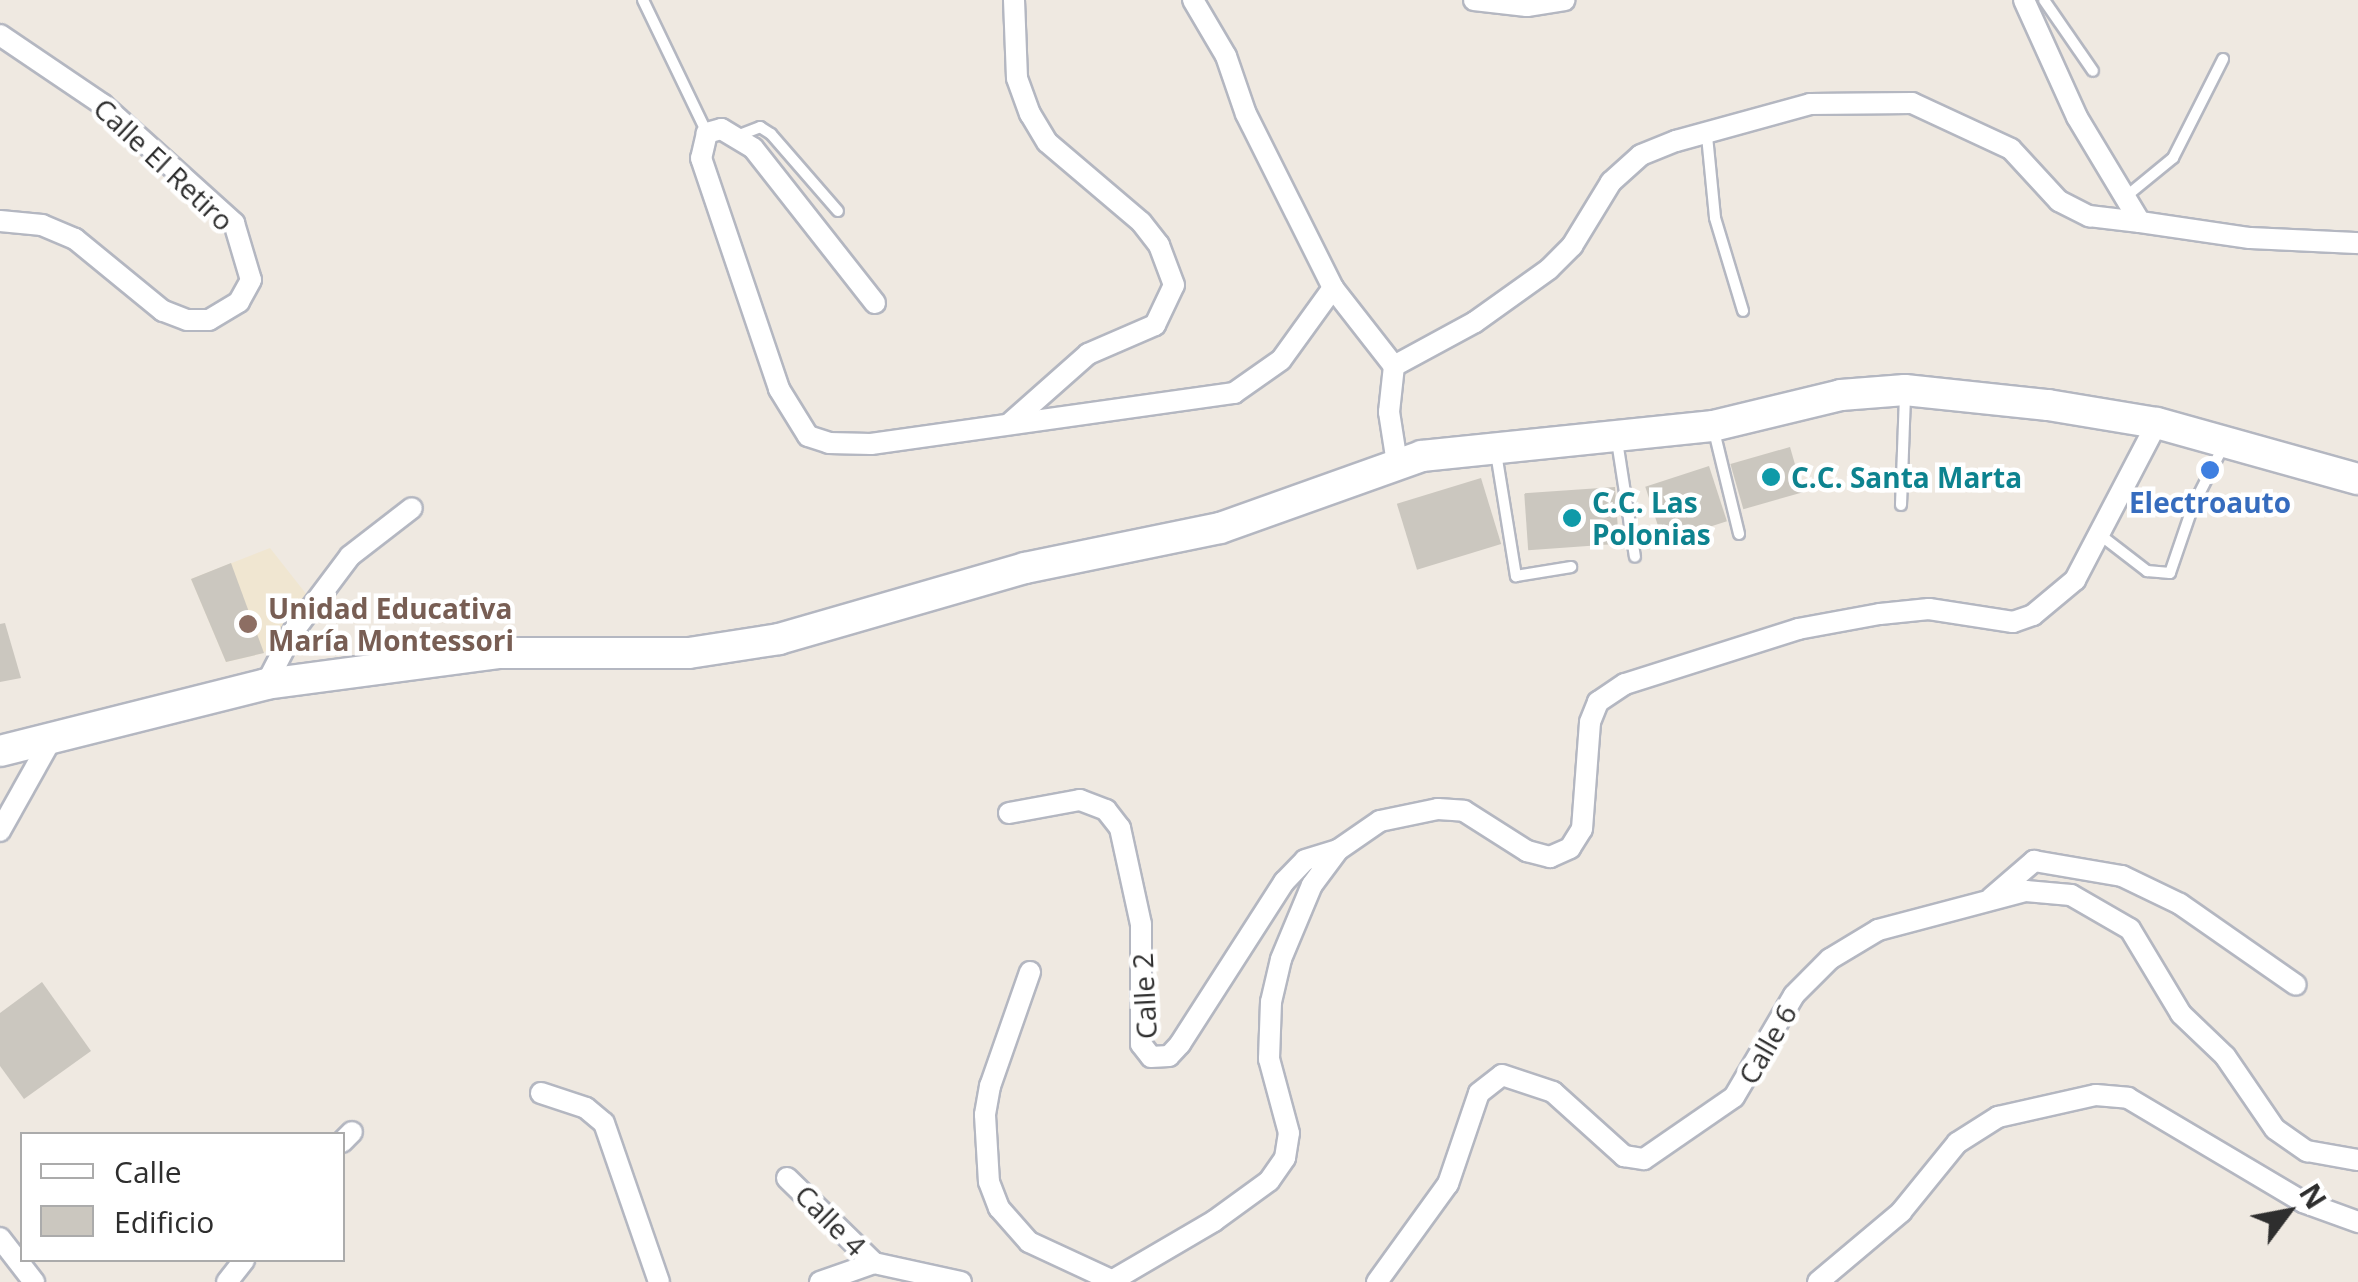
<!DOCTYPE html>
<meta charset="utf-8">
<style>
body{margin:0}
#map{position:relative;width:2358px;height:1282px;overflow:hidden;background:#efe9e1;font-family:"Open Sans",sans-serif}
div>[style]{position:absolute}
.education>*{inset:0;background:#f0e6d1}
.building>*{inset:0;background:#cbc7bf;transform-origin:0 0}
.roads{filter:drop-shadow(2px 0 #b4b7c1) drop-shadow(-2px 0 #b4b7c1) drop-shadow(0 2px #b4b7c1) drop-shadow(0 -2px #b4b7c1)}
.lane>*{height:10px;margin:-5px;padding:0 5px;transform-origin:5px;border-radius:5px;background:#fff}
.street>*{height:20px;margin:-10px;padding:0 10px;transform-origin:10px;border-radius:10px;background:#fff}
.secondary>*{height:30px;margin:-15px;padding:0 15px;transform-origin:15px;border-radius:15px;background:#fff}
.dots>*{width:28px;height:28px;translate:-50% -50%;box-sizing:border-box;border:5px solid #fff;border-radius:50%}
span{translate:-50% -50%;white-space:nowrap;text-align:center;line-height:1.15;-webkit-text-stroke:9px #fff;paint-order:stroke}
.street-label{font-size:28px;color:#2e2e2e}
.culture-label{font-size:28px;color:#0d838f;font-weight:700}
.left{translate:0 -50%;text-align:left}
.shop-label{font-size:28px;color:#366cbe;font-weight:700}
.education-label{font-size:28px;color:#785e54;font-weight:700}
.legend{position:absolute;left:20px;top:1132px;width:325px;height:130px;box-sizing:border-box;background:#fff;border:2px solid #ababab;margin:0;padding:12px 18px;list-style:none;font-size:30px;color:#2e2e2e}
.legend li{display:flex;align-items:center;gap:20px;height:50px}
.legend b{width:50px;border:2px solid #ababab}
.north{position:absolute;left:2238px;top:1162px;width:100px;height:100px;-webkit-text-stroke:8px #fff;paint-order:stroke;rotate:58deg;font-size:28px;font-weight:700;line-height:40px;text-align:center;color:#2e2e2e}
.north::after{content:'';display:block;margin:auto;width:35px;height:45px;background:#2e2e2e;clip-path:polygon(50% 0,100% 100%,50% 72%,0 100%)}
</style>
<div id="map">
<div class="education">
<div style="clip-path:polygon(270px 548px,307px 595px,264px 653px,226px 662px,191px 579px)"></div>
</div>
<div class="building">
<div style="left:1790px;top:447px;width:47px;height:62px;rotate:74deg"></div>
<div style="left:1709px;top:466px;width:58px;height:67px;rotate:72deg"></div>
<div style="left:1481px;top:478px;width:69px;height:88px;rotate:73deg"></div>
<div style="left:1615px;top:487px;width:57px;height:91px;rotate:86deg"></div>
<div style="clip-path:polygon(231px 563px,264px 653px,226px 662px,191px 579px)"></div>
<div style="clip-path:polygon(5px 623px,21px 678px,0 682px,0 624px)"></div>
<div style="clip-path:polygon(42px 982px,91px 1051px,24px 1099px,0 1066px,0 1013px)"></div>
</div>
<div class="roads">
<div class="lane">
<div style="left:643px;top:0;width:148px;rotate:64.3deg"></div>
<div style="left:2044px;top:0;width:86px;rotate:55.4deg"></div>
<div style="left:737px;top:136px;width:25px;rotate:-21deg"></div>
<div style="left:760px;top:127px;width:13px;rotate:32deg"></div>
<div style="left:771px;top:134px;width:102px;rotate:49deg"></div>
<div style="left:1707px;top:136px;width:82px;rotate:84.4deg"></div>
<div style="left:1715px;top:218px;width:97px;rotate:73.2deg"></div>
<div style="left:2129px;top:194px;width:57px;rotate:-39.3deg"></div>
<div style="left:2173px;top:158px;width:111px;rotate:-63.2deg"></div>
<div style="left:1713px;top:427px;width:110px;rotate:76.3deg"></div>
<div style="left:1617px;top:441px;width:117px;rotate:81.2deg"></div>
<div style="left:1496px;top:453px;width:125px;rotate:80.8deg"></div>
<div style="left:1516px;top:576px;width:56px;rotate:-9.3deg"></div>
<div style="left:1901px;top:505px;width:109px;rotate:-87.9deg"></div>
<div style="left:2099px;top:534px;width:61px;rotate:37.6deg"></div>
<div style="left:2147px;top:571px;width:23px;rotate:5deg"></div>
<div style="left:2170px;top:573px;width:71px;rotate:-71.1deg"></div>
<div style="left:2193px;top:506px;width:68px;rotate:-63.1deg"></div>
</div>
<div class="street">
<div style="left:1193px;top:0;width:65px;rotate:59.5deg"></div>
<div style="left:1226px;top:56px;width:61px;rotate:71deg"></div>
<div style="left:1246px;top:114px;width:195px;rotate:63.4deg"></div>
<div style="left:1333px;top:288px;width:99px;rotate:52deg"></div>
<div style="left:1474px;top:0;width:53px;rotate:6.5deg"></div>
<div style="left:1527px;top:6px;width:38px;rotate:-9deg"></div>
<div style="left:0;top:35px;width:123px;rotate:34.1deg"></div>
<div style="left:102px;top:104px;width:178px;rotate:42deg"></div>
<div style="left:234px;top:223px;width:59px;rotate:73.4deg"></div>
<div style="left:251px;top:280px;width:25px;rotate:119deg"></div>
<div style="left:239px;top:302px;width:35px;rotate:149deg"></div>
<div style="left:209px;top:320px;width:22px;rotate:180deg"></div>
<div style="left:187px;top:320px;width:26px;rotate:-159deg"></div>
<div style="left:163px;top:311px;width:114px;rotate:-140.7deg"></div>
<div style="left:75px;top:239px;width:36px;rotate:-157deg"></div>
<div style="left:42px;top:225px;width:42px;rotate:-174.6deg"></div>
<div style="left:2140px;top:222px;width:111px;rotate:8.3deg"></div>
<div style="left:2250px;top:238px;width:108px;rotate:2.7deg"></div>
<div style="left:875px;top:303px;width:197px;rotate:-128.2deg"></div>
<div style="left:753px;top:148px;width:37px;rotate:-149deg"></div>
<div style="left:721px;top:129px;width:15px;rotate:164deg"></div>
<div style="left:707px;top:133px;width:26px;rotate:103deg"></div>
<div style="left:701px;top:158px;width:244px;rotate:71.3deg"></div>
<div style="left:779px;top:389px;width:55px;rotate:58.3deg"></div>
<div style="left:808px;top:436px;width:22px;rotate:18deg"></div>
<div style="left:829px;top:443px;width:42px;rotate:1.4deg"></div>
<div style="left:871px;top:444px;width:367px;rotate:-8deg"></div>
<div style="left:1234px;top:393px;width:57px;rotate:-35.1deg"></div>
<div style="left:1281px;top:360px;width:89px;rotate:-54.2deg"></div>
<div style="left:1009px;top:424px;width:106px;rotate:-41.5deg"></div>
<div style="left:1088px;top:354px;width:73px;rotate:-23.4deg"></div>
<div style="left:1155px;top:325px;width:44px;rotate:-64.6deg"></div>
<div style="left:1174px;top:285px;width:43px;rotate:-110.6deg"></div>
<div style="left:1159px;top:245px;width:29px;rotate:-128deg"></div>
<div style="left:1141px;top:222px;width:123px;rotate:-139.6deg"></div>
<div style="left:1047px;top:142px;width:33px;rotate:-121deg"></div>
<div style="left:1030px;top:114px;width:38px;rotate:-110deg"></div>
<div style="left:1017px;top:78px;width:78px;rotate:-92.2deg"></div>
<div style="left:1397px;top:463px;width:52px;rotate:-98.9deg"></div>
<div style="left:1389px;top:412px;width:46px;rotate:-83.8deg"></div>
<div style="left:1394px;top:366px;width:92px;rotate:-28.5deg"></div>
<div style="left:1475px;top:322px;width:91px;rotate:-35.6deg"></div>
<div style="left:1549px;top:269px;width:33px;rotate:-45deg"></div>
<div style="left:1572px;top:246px;width:75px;rotate:-58.6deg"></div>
<div style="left:1611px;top:182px;width:40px;rotate:-42deg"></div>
<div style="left:1641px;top:155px;width:38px;rotate:-22deg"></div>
<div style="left:1676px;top:141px;width:139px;rotate:-15.4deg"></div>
<div style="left:1810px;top:104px;width:102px;rotate:-0.6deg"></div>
<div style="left:1912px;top:103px;width:109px;rotate:24.9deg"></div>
<div style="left:2011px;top:149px;width:71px;rotate:47.3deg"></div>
<div style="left:2059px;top:201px;width:34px;rotate:27deg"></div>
<div style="left:2089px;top:216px;width:51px;rotate:6.7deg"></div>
<div style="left:2140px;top:222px;width:122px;rotate:-121deg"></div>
<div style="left:2077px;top:117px;width:128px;rotate:-114.4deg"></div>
<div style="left:266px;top:684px;width:59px;rotate:-62.6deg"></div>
<div style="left:293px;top:632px;width:95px;rotate:-53.1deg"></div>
<div style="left:350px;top:556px;width:78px;rotate:-37.7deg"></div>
<div style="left:1009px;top:813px;width:72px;rotate:-10.4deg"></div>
<div style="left:1080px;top:800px;width:28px;rotate:21deg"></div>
<div style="left:1106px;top:810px;width:23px;rotate:52deg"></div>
<div style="left:1120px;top:828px;width:98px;rotate:77.7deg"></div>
<div style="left:1141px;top:924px;width:120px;rotate:90deg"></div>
<div style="left:1141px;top:1044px;width:16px;rotate:52deg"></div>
<div style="left:1151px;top:1057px;width:18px;rotate:-3deg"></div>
<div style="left:1169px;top:1056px;width:16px;rotate:-47deg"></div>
<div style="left:1180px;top:1044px;width:193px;rotate:-57.3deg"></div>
<div style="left:1284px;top:882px;width:30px;rotate:-46deg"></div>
<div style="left:1305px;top:860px;width:34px;rotate:-17deg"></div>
<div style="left:0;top:831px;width:107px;rotate:-60.8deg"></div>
<div style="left:1991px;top:898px;width:57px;rotate:-40.7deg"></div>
<div style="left:2034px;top:861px;width:89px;rotate:9.7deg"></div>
<div style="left:2122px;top:876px;width:64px;rotate:25.8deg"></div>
<div style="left:2180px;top:904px;width:141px;rotate:34.9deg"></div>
<div style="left:1030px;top:972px;width:121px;rotate:109.3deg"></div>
<div style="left:990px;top:1086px;width:29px;rotate:100deg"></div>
<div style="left:985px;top:1115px;width:67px;rotate:86.6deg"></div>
<div style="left:989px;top:1182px;width:28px;rotate:69deg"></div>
<div style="left:999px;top:1208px;width:45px;rotate:48.6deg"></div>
<div style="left:1029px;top:1242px;width:93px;rotate:24.9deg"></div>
<div style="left:541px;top:1093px;width:47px;rotate:18.4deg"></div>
<div style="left:586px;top:1108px;width:23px;rotate:40deg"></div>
<div style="left:604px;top:1123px;width:168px;rotate:70.9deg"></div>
<div style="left:342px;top:1142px;width:14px;rotate:-45deg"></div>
<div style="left:787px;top:1178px;width:122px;rotate:44.3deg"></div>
<div style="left:0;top:1238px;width:56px;rotate:52.3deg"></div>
<div style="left:227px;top:1282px;width:28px;rotate:-52deg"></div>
<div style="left:820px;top:1282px;width:57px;rotate:-19.4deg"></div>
<div style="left:874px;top:1263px;width:89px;rotate:12.3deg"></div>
<div style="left:1110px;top:1282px;width:121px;rotate:-30.4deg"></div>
<div style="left:1214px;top:1221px;width:68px;rotate:-36deg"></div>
<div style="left:1269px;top:1181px;width:28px;rotate:-55deg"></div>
<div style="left:1285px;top:1158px;width:25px;rotate:-81deg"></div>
<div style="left:1289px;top:1133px;width:77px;rotate:-105.1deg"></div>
<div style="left:1269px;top:1059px;width:57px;rotate:-88deg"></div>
<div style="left:1271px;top:1002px;width:44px;rotate:-76.9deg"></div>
<div style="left:1281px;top:959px;width:80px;rotate:-67.3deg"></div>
<div style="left:1312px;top:885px;width:44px;rotate:-53.4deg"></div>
<div style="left:1338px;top:850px;width:51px;rotate:-34.6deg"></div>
<div style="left:1380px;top:821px;width:59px;rotate:-11.7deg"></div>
<div style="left:1438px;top:809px;width:26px;rotate:4deg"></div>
<div style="left:1464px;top:811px;width:75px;rotate:32.4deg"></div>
<div style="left:1527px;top:851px;width:24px;rotate:15deg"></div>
<div style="left:1550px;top:857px;width:22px;rotate:-24deg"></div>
<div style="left:1570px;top:848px;width:22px;rotate:-58deg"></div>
<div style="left:1582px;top:829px;width:107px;rotate:-85.7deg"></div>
<div style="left:1590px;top:722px;width:22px;rotate:-68deg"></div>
<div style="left:1598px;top:702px;width:32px;rotate:-34deg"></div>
<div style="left:1625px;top:684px;width:182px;rotate:-17.6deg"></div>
<div style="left:1798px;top:629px;width:83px;rotate:-10.4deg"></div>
<div style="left:1880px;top:614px;width:49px;rotate:-5.8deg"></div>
<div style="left:1929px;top:609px;width:85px;rotate:8.8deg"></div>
<div style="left:2013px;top:622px;width:21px;rotate:-19deg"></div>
<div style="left:2033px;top:615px;width:55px;rotate:-39.8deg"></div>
<div style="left:2075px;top:580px;width:177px;rotate:-62.4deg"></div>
<div style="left:1377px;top:1282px;width:121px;rotate:-54.1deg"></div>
<div style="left:1448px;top:1184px;width:96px;rotate:-71.2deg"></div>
<div style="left:1479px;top:1093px;width:29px;rotate:-38deg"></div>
<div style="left:1502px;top:1075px;width:54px;rotate:18.4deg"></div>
<div style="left:1553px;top:1092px;width:96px;rotate:42deg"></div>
<div style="left:1624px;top:1156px;width:20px;rotate:9deg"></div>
<div style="left:1644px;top:1159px;width:109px;rotate:-34.6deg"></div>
<div style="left:1734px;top:1097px;width:118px;rotate:-59.5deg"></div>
<div style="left:1794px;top:995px;width:51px;rotate:-45deg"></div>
<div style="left:1830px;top:959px;width:56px;rotate:-31.1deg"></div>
<div style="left:1878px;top:930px;width:153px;rotate:-14.8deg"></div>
<div style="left:2026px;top:891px;width:45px;rotate:5.1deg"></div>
<div style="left:2071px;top:895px;width:68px;rotate:30deg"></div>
<div style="left:2130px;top:929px;width:99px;rotate:59deg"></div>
<div style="left:2181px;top:1014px;width:61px;rotate:43.7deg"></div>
<div style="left:2225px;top:1056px;width:88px;rotate:55.6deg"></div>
<div style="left:2275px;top:1129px;width:39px;rotate:35deg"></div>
<div style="left:2307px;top:1151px;width:52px;rotate:10deg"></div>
<div style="left:1818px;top:1282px;width:109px;rotate:-40.1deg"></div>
<div style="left:1901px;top:1212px;width:89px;rotate:-50.9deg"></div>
<div style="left:1957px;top:1143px;width:49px;rotate:-32.4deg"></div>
<div style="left:1998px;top:1117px;width:100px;rotate:-12.7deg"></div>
<div style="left:2096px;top:1095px;width:32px;rotate:5deg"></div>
<div style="left:2128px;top:1098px;width:204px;rotate:30.7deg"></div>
<div style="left:2303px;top:1202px;width:59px;rotate:20deg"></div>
</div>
<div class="secondary">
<div style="left:0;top:751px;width:274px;rotate:-14.1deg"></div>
<div style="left:266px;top:684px;width:234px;rotate:-7.6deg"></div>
<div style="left:498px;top:653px;width:191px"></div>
<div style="left:689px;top:653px;width:91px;rotate:-8.8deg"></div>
<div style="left:779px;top:639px;width:256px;rotate:-16.1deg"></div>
<div style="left:1025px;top:568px;width:199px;rotate:-11.6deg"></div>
<div style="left:1220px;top:528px;width:214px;rotate:-19.6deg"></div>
<div style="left:1422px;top:456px;width:293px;rotate:-5.9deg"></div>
<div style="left:1713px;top:426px;width:132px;rotate:-13.6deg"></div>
<div style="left:1841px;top:395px;width:64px;rotate:-4.5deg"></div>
<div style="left:1905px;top:390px;width:144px;rotate:6deg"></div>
<div style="left:2048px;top:405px;width:110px;rotate:9.4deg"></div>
<div style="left:2157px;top:423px;width:209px;rotate:15.6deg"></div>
</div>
</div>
<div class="dots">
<div style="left:2210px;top:470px;background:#3f7fe0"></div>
<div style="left:1771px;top:477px;background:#0f9aa8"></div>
<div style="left:1572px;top:518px;background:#0f9aa8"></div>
<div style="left:248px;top:624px;background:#8d6e63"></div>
</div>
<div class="street-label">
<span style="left:164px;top:164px;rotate:43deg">Calle El Retiro</span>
<span style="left:1144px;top:996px;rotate:-93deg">Calle 2</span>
<span style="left:1767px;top:1044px;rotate:-60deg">Calle 6</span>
<span style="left:831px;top:1220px;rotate:45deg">Calle 4</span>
</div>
<div class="culture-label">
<span class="left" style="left:1791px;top:477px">C.C. Santa Marta</span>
<span class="left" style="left:1592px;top:518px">C.C. Las<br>Polonias</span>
</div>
<div class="shop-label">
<span style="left:2210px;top:502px">Electroauto</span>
</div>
<div class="education-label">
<span class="left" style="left:268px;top:624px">Unidad Educativa<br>María Montessori</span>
</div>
<ul class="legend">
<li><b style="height:12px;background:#fff"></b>Calle</li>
<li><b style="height:28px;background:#cbc7bf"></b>Edificio</li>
</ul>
<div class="north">N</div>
</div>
